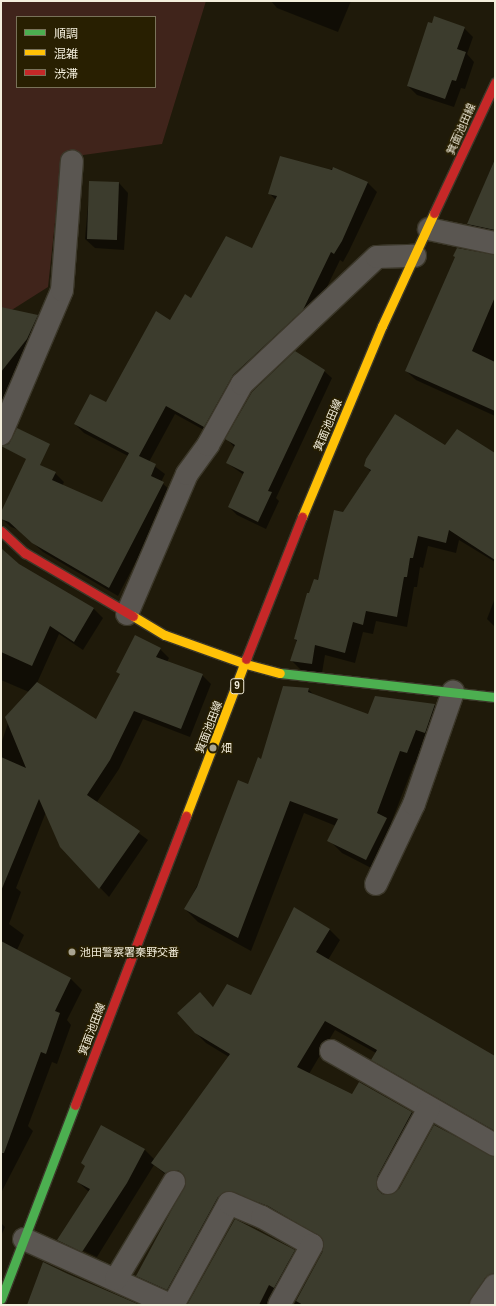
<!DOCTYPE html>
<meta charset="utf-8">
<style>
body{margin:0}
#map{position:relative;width:496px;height:1306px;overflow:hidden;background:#1f1a0a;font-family:Arial,"Noto Sans JP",sans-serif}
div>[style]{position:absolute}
.green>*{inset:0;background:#40241b}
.shadow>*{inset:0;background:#0007}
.building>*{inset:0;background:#3c3c2d;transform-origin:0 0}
.roads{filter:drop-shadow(1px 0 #3b3729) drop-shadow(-1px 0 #3b3729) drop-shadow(0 1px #3b3729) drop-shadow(0 -1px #3b3729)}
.street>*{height:22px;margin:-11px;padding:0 11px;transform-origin:11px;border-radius:11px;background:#5a5651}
.fast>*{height:9px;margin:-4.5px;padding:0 4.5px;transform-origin:4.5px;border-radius:4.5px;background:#4caf50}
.slow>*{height:9px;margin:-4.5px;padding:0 4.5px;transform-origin:4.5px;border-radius:4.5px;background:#ffc107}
.jam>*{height:9px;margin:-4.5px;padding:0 4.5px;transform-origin:4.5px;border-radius:4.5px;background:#c62828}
.dots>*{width:11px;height:11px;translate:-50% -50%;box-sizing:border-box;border:2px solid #281f01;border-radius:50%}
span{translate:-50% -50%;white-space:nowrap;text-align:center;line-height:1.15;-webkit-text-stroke:3px #281f01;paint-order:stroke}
.shield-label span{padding:1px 3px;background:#281f01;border:1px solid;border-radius:3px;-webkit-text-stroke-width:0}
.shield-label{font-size:10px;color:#f3eedc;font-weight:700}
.street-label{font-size:11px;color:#f3eedc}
.poi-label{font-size:11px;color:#f3eedc}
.left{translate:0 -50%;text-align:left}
.frame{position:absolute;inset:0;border:2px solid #f3eedc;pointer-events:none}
.legend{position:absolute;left:16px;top:16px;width:140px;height:72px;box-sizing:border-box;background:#281f01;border:1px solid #797259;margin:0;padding:5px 7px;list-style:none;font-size:12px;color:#f3eedc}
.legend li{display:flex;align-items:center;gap:8px;height:20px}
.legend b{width:20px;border:1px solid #797259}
</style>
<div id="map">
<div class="green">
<div style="clip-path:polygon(evenodd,1px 1px,206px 1px,162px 144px,62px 158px,48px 287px,7px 313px,1px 309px,1px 1px,17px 17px,155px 17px,155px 87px,17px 87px,17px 17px)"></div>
</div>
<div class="shadow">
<div style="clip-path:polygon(271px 1px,351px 1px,338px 32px,277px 8px)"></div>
<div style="clip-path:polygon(464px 28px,473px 37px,467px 54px,474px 62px,465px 89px,461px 88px,454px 107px,417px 95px,408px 86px)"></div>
<div style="clip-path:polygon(494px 161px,495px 161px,495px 238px,478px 234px,468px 224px)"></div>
<div style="clip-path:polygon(334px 168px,368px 183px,377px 192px,349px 251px,343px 262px,340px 260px,312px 318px,213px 435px,175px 414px,149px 462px,165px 474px,161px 482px,172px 492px,118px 596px,43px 552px,19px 530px,11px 527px,2px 519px,55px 473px,64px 482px,62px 486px,103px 504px,128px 456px,84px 433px,75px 424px,106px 404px,191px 299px,252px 249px,276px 200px,269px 193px)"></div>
<div style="clip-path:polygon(90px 182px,119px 183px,128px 193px,124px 250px,95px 248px,85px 239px)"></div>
<div style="clip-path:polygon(495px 256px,495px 416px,416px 380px,406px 371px)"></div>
<div style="clip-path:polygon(1px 308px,37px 316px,46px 324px,1px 413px)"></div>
<div style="clip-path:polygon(324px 371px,332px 378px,276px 498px,279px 501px,266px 529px,237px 515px,229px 507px,244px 475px,227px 463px,234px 447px,227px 439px)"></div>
<div style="clip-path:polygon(445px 446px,495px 455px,495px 562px,459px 540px,456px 553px,428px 546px,423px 568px,420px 567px,417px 587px,414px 587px,407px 627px,376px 621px,373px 634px,363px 632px,355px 663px,325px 655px,322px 673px,302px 671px,292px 661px,297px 642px,295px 639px,343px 513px,371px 472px,365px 465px)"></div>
<div style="clip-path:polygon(1px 548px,18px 565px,94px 609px,103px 618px,83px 650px,59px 634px,37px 683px,97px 721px,121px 675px,117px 671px,160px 649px,169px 658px,167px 662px,202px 675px,211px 684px,190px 737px,143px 719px,119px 769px,97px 802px,148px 840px,109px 897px,61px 847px,46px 812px,16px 888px,21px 892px,9px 924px,24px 935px,1px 984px,2px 741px,8px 723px,29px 692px,1px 680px)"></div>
<div style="clip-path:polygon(495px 598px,495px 627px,487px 619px)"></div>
<div style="clip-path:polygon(308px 689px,314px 695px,368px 716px,376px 697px,435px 705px,448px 718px,420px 766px,414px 764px,391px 823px,399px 831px,379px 872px,342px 853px,329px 840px,336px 826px,304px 813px,251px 951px,198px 922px,185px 909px,262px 760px)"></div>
<div style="clip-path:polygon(295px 908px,330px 930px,340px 940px,328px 960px,495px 1057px,495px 1134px,383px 1070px,373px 1060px,376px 1053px,335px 1030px,309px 1074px,352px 1096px,359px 1083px,412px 1113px,422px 1123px,387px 1188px,385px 1195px,389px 1197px,495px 1158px,495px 1291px,485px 1305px,294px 1305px,324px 1251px,323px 1241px,278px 1215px,238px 1200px,177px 1299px,147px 1286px,137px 1276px,188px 1183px,184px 1179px,176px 1183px,154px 1165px,97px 1257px,73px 1246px,89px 1192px,78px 1182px,145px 1150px,155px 1160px,229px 1057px,206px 1043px,195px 1032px,200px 993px,214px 1008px,251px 996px)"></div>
<div style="clip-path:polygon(39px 962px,71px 979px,82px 990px,67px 1020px,71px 1025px,57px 1064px,52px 1062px,28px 1126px,33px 1131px,1px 1193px,1px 1043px)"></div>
<div style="clip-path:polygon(1px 1223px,5px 1227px,1px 1236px)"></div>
<div style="clip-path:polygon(294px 1251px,305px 1261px,280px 1305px,187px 1305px)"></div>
</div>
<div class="building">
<div style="clip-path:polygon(434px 16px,465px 27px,457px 49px,466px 52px,456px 81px,452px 80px,445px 99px,407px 86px,428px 22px,432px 23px)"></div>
<div style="clip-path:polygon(280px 156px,332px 170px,333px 167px,368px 182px,342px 241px,334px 254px,331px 252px,303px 310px,233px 375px,204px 427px,166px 406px,139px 456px,156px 464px,151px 476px,164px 482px,109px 588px,32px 543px,9px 522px,1px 519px,1px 512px,26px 459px,1px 446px,9px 444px,17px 428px,50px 444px,40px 465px,56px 472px,52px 480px,102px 502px,129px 453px,74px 424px,90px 394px,106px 402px,156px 311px,170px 320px,185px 294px,191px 298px,226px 236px,252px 248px,277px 196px,268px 194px)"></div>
<div style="clip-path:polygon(495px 159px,495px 230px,467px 224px)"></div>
<div style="left:89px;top:181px;width:30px;height:58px;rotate:2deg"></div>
<div style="clip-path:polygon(457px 248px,495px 255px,495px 297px,472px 351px,495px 362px,495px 411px,405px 371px,455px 257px,453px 256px)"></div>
<div style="clip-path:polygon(1px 307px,38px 315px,27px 339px,1px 372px)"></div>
<div style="clip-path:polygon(295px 351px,325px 370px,268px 491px,272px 492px,258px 522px,228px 507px,244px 472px,226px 463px,235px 445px,225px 439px,252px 392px)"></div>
<div style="clip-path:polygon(395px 414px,445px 445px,457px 429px,495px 453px,495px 560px,449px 530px,446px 543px,418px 536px,413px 558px,410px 558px,407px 577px,404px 577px,397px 617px,366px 611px,363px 625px,353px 622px,345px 653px,315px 645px,312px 664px,290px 661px,297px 640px,294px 639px,307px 593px,309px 593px,314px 579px,318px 580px,334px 510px,343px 512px,371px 470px,364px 466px,366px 459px)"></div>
<div style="clip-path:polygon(1px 548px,19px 564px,94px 608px,74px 642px,50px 626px,32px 666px,1px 652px)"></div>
<div style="clip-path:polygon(135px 635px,161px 648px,156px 657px,203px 674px,181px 729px,134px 711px,110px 760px,87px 795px,140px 831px,99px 889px,60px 847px,39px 799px,1px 891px,1px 757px,26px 768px,5px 717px,37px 682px,96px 719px,120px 674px,116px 672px)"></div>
<div style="clip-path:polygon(283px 686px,309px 688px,308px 692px,368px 714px,375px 696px,435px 704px,425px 733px,416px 730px,407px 753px,400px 751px,377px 813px,387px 818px,366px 860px,327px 841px,338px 819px,290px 801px,238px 938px,184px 909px,197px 887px,238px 780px,248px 784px,258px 757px,261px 759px)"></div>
<div style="clip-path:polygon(294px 907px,330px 929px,316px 952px,495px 1056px,495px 1131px,371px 1060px,377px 1050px,325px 1021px,297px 1067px,352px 1094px,359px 1082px,412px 1112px,377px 1177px,377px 1189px,382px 1194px,389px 1195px,399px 1189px,434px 1125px,495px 1157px,495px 1273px,485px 1278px,469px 1305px,303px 1305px,296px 1301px,323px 1251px,322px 1238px,268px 1206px,228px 1191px,218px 1197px,167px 1290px,136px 1276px,186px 1183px,180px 1171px,174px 1170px,165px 1173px,151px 1163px,230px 1054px,195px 1033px,177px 1013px,200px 992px,213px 1007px,227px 984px,251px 995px)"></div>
<div style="clip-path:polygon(1px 941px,71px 978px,55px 1011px,60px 1013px,46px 1054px,41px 1052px,4px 1153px,1px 1153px)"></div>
<div style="clip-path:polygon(101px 1125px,145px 1149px,127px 1183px,82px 1252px,57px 1240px,90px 1189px,77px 1182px,85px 1166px,81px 1163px)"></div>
<div style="clip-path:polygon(235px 1219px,295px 1250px,274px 1288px,269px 1285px,259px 1305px,187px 1305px)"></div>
<div style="clip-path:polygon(43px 1262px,68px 1274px,140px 1305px,27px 1305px)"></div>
</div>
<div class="roads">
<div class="street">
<div style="left:429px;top:229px;width:67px;rotate:12deg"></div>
<div style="left:1px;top:434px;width:156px;rotate:-67deg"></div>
<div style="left:62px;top:290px;width:129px;rotate:-85.6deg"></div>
<div style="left:127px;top:614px;width:152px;rotate:-66.8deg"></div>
<div style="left:187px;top:474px;width:36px;rotate:-54deg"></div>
<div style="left:208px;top:445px;width:70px;rotate:-60.9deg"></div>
<div style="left:242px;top:384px;width:185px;rotate:-43.3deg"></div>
<div style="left:377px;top:257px;width:38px;rotate:-2deg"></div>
<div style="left:376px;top:884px;width:89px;rotate:-64.6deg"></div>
<div style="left:414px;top:804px;width:119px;rotate:-70.8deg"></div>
<div style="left:331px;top:1051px;width:189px;rotate:29.8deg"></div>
<div style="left:388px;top:1183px;width:85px;rotate:-61.3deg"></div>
<div style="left:24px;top:1239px;width:160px;rotate:24.3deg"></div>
<div style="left:116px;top:1279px;width:113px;rotate:-59.1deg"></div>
<div style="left:173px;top:1305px;width:116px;rotate:-61.2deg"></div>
<div style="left:229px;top:1203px;width:36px;rotate:23deg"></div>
<div style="left:262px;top:1217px;width:57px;rotate:29.2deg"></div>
<div style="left:312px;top:1245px;width:68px;rotate:118.8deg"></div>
<div style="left:481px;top:1305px;width:24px;rotate:-55deg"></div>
</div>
<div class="fast">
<div style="left:280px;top:673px;width:216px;rotate:6.4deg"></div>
<div style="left:1px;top:1299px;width:208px;rotate:-69.1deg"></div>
</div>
<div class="slow">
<div style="left:302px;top:517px;width:207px;rotate:-67.3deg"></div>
<div style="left:382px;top:326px;width:124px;rotate:-65.3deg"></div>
<div style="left:133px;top:616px;width:37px;rotate:31deg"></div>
<div style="left:165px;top:635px;width:86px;rotate:19.7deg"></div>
<div style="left:246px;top:664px;width:35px;rotate:15deg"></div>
<div style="left:186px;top:816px;width:168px;rotate:-69.1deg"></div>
</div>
<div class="jam">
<div style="left:434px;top:213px;width:144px;rotate:-64.9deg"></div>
<div style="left:1px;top:531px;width:33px;rotate:43deg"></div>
<div style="left:25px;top:553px;width:125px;rotate:30.3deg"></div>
<div style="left:246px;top:659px;width:153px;rotate:-68.5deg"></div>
<div style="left:75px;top:1105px;width:310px;rotate:-69deg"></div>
</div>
</div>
<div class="dots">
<div style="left:213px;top:748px;background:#a9a492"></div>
<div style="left:72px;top:952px;background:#a9a492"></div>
</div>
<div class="shield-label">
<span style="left:237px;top:686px">9</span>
</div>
<div class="street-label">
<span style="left:461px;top:129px;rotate:-66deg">箕面池田線</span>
<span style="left:328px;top:425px;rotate:-67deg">箕面池田線</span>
<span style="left:209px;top:727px;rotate:-69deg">箕面池田線</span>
<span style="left:92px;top:1029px;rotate:-69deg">箕面池田線</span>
</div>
<div class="poi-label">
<span class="left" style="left:221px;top:748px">畑</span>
<span class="left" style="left:80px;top:952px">池田警察署秦野交番</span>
</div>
<div class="frame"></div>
<ul class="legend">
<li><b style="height:5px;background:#4caf50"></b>順調</li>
<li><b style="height:5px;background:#ffc107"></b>混雑</li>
<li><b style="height:5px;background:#c62828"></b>渋滞</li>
</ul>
</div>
